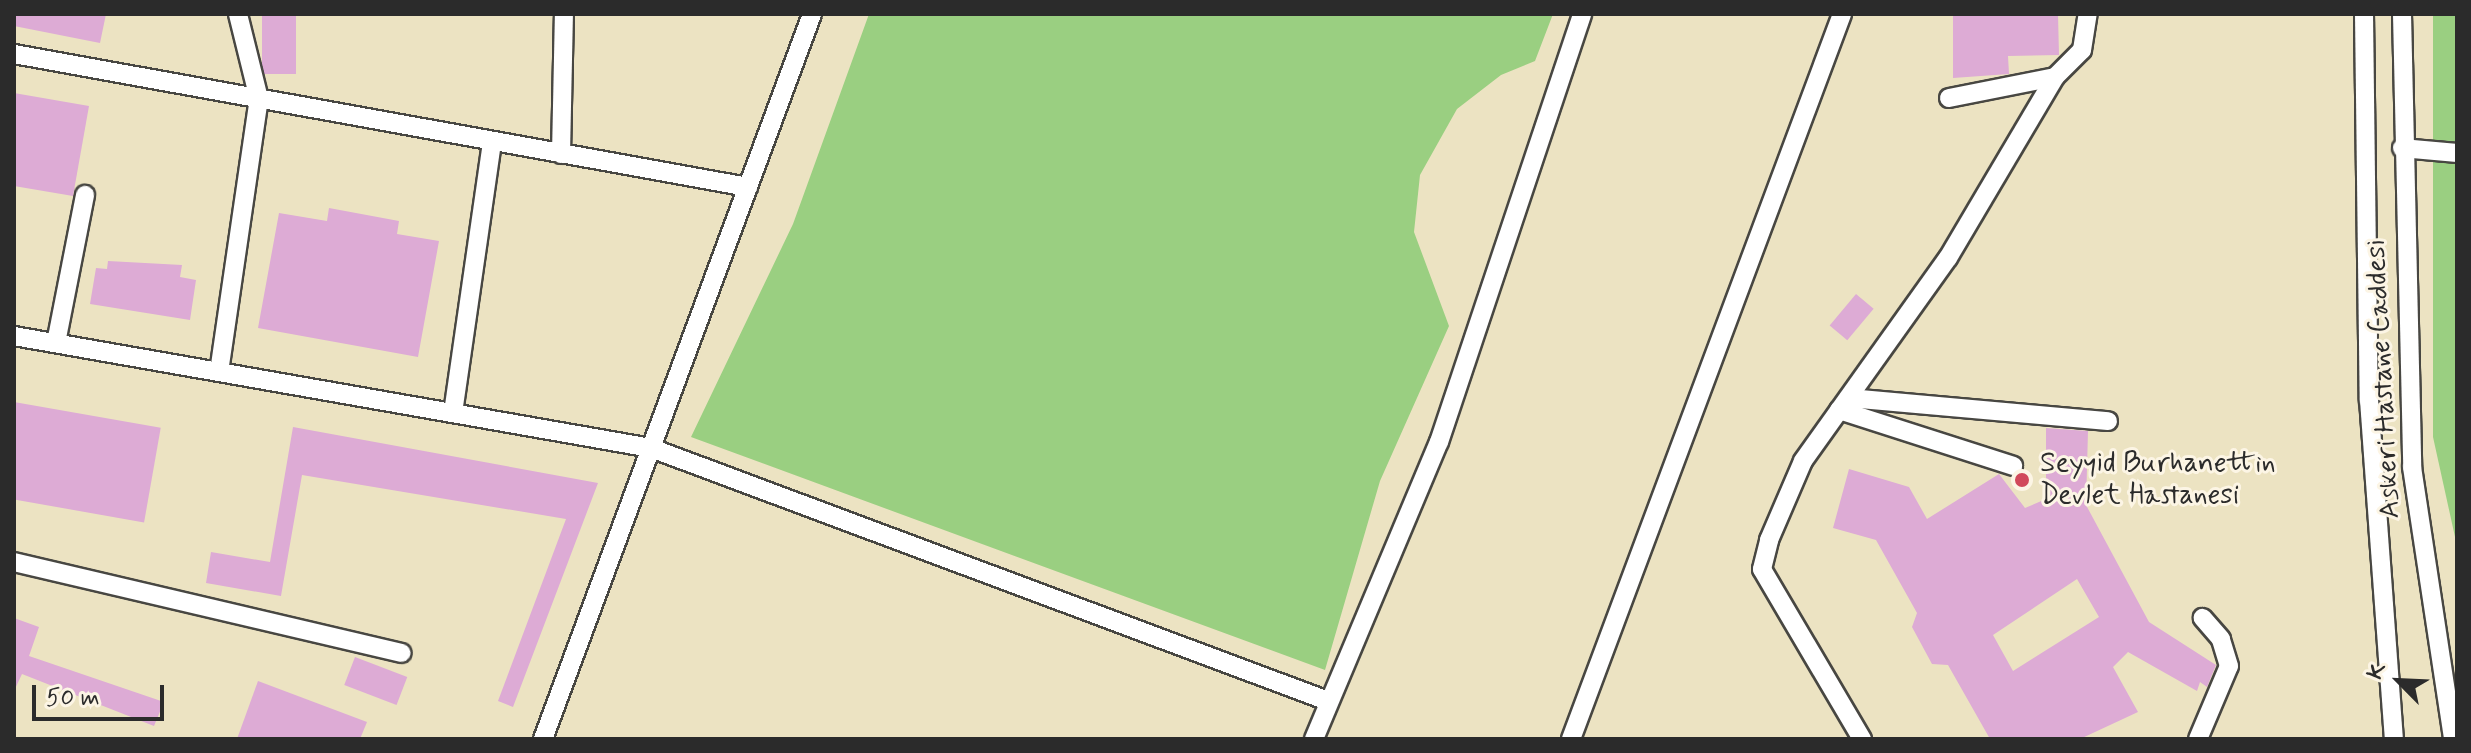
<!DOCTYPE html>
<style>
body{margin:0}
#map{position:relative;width:2471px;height:753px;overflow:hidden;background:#ece3c2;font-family:Mynerve,sans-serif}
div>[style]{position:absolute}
.green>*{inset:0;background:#9acf81}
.building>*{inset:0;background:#ddabd5;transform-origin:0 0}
.roads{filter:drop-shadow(2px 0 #484742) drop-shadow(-2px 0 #484742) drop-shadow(0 2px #484742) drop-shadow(0 -2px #484742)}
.minor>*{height:18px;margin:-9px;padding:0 9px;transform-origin:9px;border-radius:9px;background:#fff}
.dots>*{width:22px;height:22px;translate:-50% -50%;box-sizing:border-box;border:4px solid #fcf5e5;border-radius:50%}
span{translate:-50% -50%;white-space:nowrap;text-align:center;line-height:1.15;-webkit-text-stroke:6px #fcf5e5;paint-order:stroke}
.street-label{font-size:28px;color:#2b2b2b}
.poi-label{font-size:28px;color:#2b2b2b}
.left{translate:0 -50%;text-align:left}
.frame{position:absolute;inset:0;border:16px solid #2b2b2b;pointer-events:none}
.north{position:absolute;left:2359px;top:641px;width:80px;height:80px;-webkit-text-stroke:6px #fcf5e5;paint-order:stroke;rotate:294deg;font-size:22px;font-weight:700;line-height:32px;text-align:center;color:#2b2b2b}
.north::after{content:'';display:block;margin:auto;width:28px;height:36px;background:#2b2b2b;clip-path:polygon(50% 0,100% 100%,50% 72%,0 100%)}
.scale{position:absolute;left:32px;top:685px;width:132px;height:36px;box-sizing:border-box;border:4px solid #2b2b2b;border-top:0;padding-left:10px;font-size:24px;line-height:28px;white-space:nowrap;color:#2b2b2b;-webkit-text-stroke:6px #fcf5e5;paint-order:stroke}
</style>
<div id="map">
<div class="green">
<div style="clip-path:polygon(869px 14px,1553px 14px,1535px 61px,1501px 75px,1457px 109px,1420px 175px,1414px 232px,1449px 326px,1380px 481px,1325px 670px,691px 437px,793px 224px)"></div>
<div style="clip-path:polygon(2433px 14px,2457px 14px,2457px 546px,2433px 437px)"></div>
</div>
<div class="building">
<div style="clip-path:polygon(14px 14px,106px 14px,100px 43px,14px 26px)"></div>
<div style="left:262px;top:14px;width:34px;height:60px"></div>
<div style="clip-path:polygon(1953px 14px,2058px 14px,2059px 55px,2008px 56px,2009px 74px,1953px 78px)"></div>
<div style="clip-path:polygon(14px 93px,89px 106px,73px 196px,14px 186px)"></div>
<div style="clip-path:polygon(329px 208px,399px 221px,397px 234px,439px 241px,418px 357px,258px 328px,279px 213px,327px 221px)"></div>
<div style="clip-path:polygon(108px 261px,182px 265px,180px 277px,196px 280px,190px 320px,90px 304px,96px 268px,107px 269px)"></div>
<div style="left:1856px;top:294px;width:23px;height:41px;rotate:40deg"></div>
<div style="left:14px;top:402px;width:149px;height:96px;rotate:10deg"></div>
<div style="clip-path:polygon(293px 427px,598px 483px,513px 707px,498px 701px,566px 519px,302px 475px,281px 596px,206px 583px,211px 552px,270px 562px)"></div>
<div style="clip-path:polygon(evenodd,2046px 428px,2088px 431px,2086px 505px,2149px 622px,2216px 665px,2207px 687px,2200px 682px,2197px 691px,2128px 652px,2113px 667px,2138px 712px,2080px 739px,1990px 739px,1948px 665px,1932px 664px,1912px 627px,1917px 613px,1876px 540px,1833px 528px,1849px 469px,1909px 487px,1927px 519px,1999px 474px,2025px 508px,2046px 499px,2046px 428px,2077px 579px,2099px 617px,2013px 671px,1993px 635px,2077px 579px)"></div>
<div style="clip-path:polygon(14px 618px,39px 627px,29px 656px,164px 702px,154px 726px,22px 674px,14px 691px)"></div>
<div style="left:355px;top:657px;width:56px;height:30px;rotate:21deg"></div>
<div style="clip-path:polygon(258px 681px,367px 722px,360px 739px,237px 739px)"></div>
</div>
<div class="roads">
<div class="minor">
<div style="left:2364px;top:14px;width:386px;rotate:89.3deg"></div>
<div style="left:2369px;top:400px;width:340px;rotate:85.8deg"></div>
<div style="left:2402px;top:14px;width:453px;rotate:88.7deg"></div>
<div style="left:2412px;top:467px;width:275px;rotate:81.4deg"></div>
<div style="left:14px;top:54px;width:746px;rotate:10.27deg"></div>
<div style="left:1949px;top:98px;width:108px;rotate:-11.2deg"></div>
<div style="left:2055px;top:77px;width:38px;rotate:-45deg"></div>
<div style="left:2082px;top:50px;width:36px;rotate:-81deg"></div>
<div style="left:2402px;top:148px;width:55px;rotate:5.2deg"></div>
<div style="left:561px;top:154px;width:140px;rotate:-88.8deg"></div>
<div style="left:14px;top:336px;width:647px;rotate:9.97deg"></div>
<div style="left:651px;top:448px;width:723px;rotate:20.49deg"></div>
<div style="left:56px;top:343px;width:151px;rotate:-78.9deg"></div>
<div style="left:219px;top:372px;width:276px;rotate:-81.7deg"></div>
<div style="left:259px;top:99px;width:88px;rotate:-103.9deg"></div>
<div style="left:1849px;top:398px;width:260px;rotate:5.1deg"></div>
<div style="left:1839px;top:410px;width:183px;rotate:17.8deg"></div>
<div style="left:453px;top:413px;width:274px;rotate:-81.8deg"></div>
<div style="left:14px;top:562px;width:398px;rotate:13.2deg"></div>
<div style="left:543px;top:739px;width:773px;rotate:-69.64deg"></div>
<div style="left:1314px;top:739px;width:322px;rotate:-67.2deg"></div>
<div style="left:1439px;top:442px;width:451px;rotate:-71.5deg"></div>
<div style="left:1571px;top:739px;width:774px;rotate:-69.5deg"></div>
<div style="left:1862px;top:739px;width:197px;rotate:-120.5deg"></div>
<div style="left:1762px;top:569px;width:30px;rotate:-76deg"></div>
<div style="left:1769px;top:540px;width:86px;rotate:-66.7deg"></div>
<div style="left:1803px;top:461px;width:249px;rotate:-54.5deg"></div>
<div style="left:1948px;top:258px;width:210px;rotate:-59.4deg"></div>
<div style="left:2198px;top:739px;width:79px;rotate:-67deg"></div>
<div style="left:2229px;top:666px;width:28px;rotate:-107deg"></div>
<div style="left:2221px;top:639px;width:28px;rotate:-131deg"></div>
</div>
</div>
<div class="dots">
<div style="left:2022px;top:480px;background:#d1495b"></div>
</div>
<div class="street-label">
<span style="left:2384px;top:379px;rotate:-93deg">Askeri Hastane Caddesi</span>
</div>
<div class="poi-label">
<span class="left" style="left:2040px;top:480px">Seyyid Burhanettin<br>Devlet Hastanesi</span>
</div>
<div class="frame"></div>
<div class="north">K</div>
<div class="scale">50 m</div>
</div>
